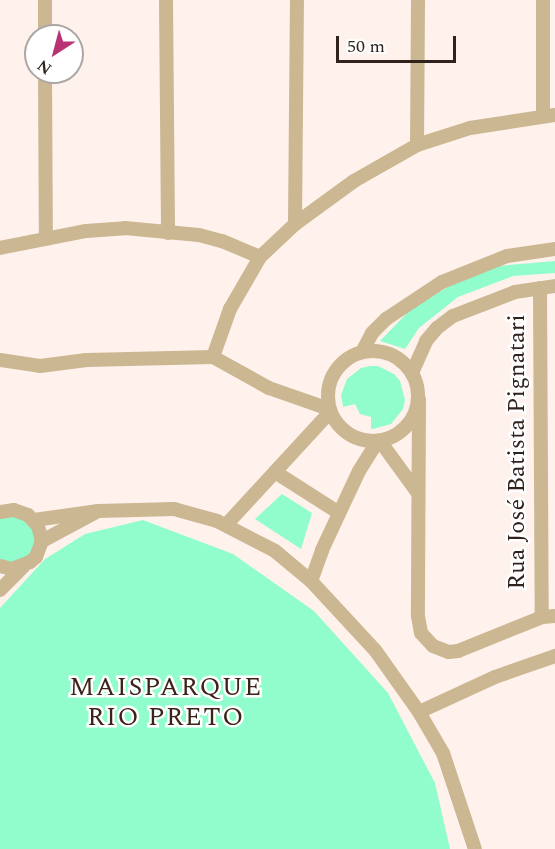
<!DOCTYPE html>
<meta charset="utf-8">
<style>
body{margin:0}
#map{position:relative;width:555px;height:849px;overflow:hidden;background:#fff1eb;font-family:Spectral,serif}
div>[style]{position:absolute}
.green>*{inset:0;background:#91fdcd}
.street>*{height:14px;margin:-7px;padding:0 7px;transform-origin:7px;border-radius:7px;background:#cbb792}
.street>.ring{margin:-7px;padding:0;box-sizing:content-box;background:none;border:14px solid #cbb792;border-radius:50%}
span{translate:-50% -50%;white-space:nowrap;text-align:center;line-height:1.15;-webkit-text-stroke:5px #fff;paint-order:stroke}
.street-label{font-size:24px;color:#30231e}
.neighbourhood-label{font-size:26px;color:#3c2318;letter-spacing:1.5px}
.north{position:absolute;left:24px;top:24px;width:60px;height:60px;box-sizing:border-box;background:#fff;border:2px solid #aca7a5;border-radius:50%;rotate:216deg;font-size:16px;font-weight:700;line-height:24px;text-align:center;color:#30231e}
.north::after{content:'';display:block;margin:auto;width:21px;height:27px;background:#b93273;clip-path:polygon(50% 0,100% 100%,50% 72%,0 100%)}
.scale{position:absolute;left:336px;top:36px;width:120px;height:27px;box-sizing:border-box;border:3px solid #30231e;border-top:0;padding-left:8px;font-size:18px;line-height:21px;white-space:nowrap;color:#30231e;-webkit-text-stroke:4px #fff;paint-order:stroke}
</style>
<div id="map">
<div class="green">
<div style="clip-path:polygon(555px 261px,555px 273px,513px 276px,458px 297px,419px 328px,405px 349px,380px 341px,411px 309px,453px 284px,498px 266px)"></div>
<div style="clip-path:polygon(370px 366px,378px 366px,394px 374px,400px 381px,405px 400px,403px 409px,391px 424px,373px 429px,371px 429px,371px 417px,360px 414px,355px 404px,343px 407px,341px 395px,347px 379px,361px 368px)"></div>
<div style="clip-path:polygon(282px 494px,312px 513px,301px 549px,255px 519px)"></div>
<div style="clip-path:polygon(20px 516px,33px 526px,36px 542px,29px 556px,14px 563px,0 560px,0 518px)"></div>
<div style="clip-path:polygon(143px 520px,233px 554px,314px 611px,388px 693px,435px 783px,450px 849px,0 849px,0 608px,45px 559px,85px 534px)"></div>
</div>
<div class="street">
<div style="left:45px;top:0;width:36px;rotate:90deg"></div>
<div style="left:166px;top:0;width:233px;rotate:89.5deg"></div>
<div style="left:543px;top:0;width:116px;rotate:90deg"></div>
<div style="left:45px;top:72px;width:166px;rotate:89.7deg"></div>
<div style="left:417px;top:145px;width:145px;rotate:-89.6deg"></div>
<div style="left:295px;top:224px;width:224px;rotate:-89.5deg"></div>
<div style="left:0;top:248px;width:88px;rotate:-11.2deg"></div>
<div style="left:86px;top:231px;width:39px;rotate:-4deg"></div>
<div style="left:125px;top:228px;width:74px;rotate:5.4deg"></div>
<div style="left:199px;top:235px;width:24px;rotate:15deg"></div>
<div style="left:222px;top:241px;width:41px;rotate:22.8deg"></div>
<div style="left:540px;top:288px;width:329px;rotate:89.7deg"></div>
<div class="ring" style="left:328px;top:351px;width:76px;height:76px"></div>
<div style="left:362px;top:352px;width:21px;rotate:-62deg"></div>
<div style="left:372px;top:333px;width:20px;rotate:-45deg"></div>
<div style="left:386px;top:319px;width:67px;rotate:-33.5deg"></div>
<div style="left:442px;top:282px;width:70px;rotate:-21.8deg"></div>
<div style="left:507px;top:256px;width:49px;rotate:-8.3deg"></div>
<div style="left:213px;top:357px;width:51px;rotate:-70.5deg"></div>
<div style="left:230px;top:309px;width:60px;rotate:-60deg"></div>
<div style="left:260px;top:257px;width:48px;rotate:-43.3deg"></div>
<div style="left:295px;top:224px;width:73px;rotate:-36.1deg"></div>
<div style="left:354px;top:181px;width:73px;rotate:-29.7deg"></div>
<div style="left:417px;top:145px;width:56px;rotate:-17.8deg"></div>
<div style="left:470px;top:128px;width:86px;rotate:-8.7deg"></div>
<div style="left:0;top:360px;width:40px;rotate:8.5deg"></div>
<div style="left:40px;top:366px;width:47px;rotate:-7.3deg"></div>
<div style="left:87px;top:360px;width:126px;rotate:-1.4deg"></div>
<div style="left:213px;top:357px;width:64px;rotate:29deg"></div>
<div style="left:269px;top:388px;width:64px;rotate:19.3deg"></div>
<div style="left:412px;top:373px;width:35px;rotate:-66deg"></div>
<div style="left:426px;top:341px;width:17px;rotate:-50deg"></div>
<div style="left:437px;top:328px;width:20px;rotate:-37deg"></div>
<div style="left:453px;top:316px;width:66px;rotate:-21.2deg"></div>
<div style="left:515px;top:292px;width:40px;rotate:-8.5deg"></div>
<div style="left:419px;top:399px;width:217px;rotate:90.3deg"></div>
<div style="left:418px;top:616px;width:17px;rotate:80deg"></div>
<div style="left:421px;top:633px;width:18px;rotate:47deg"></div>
<div style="left:433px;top:646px;width:17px;rotate:21deg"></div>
<div style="left:449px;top:652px;width:9px;rotate:-6deg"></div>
<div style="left:458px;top:651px;width:91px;rotate:-22deg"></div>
<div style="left:542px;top:617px;width:13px;rotate:-4deg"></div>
<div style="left:380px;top:441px;width:63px;rotate:54deg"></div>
<div style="left:275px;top:472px;width:76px;rotate:32.6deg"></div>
<div style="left:98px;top:511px;width:76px;rotate:-1.5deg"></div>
<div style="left:174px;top:509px;width:45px;rotate:15.6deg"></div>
<div style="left:217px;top:521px;width:65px;rotate:27.3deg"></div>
<div style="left:275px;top:551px;width:47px;rotate:39.8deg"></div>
<div style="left:311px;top:581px;width:94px;rotate:47.2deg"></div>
<div style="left:375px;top:650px;width:76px;rotate:54.6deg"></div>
<div style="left:419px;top:712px;width:48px;rotate:59.7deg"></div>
<div style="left:443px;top:753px;width:101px;rotate:71.6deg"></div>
<div style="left:0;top:512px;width:14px;rotate:-8deg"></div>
<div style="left:14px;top:510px;width:15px;rotate:20deg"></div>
<div style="left:28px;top:515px;width:15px;rotate:48deg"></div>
<div style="left:38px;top:526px;width:16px;rotate:75deg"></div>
<div style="left:42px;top:541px;width:17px;rotate:111deg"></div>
<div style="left:36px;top:557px;width:8px;rotate:140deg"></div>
<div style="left:30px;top:562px;width:19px;rotate:159deg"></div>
<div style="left:12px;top:569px;width:12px;rotate:-166deg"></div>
<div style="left:34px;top:520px;width:65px;rotate:-8deg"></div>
<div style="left:98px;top:511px;width:64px;rotate:151.8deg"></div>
<div style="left:226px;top:525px;width:154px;rotate:-47.4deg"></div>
<div style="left:311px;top:581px;width:33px;rotate:-70deg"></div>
<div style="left:322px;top:550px;width:87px;rotate:-64.9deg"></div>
<div style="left:359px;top:471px;width:34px;rotate:-58deg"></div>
<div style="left:0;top:590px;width:33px;rotate:-45deg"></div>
<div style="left:419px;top:712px;width:84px;rotate:-24.7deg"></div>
<div style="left:495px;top:677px;width:64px;rotate:-19.3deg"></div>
</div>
<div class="street-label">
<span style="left:518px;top:452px;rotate:-90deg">Rua José Batista Pignatari</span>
</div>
<div class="neighbourhood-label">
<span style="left:166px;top:703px">MAISPARQUE<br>RIO PRETO</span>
</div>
<div class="north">N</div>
<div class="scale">50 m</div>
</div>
